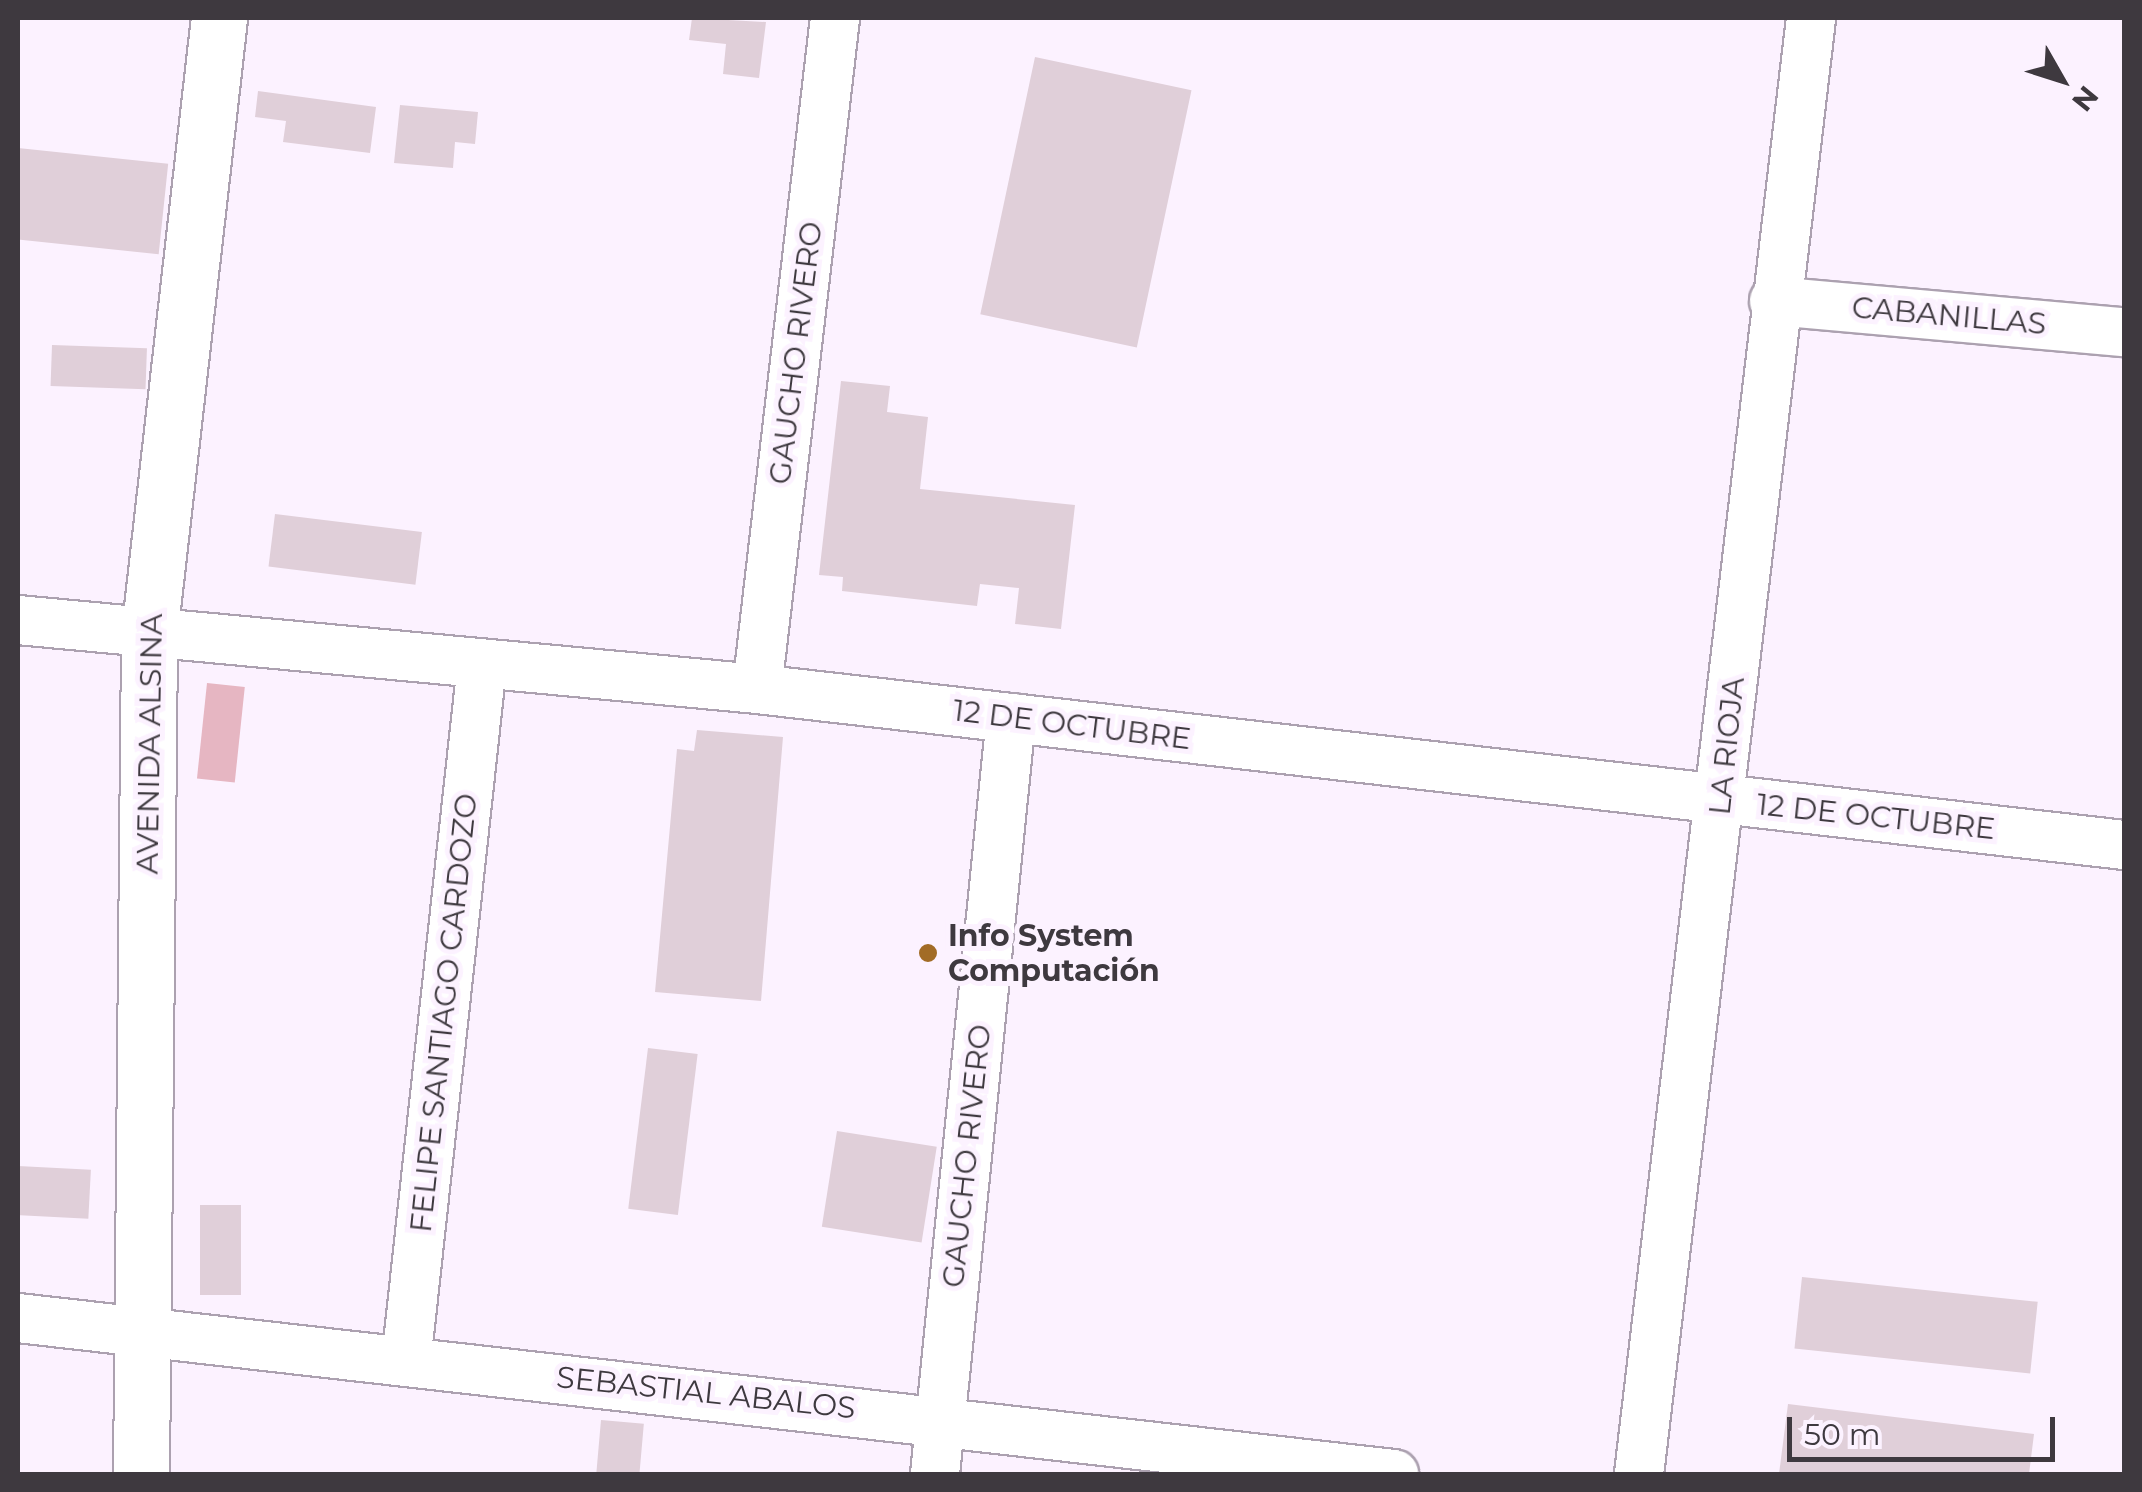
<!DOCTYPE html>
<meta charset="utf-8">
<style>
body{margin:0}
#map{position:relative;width:2142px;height:1492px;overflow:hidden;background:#fcf2ff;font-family:Montserrat,sans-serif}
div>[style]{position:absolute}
.green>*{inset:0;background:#e6b6c2;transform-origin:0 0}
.building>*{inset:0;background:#e0cfd9;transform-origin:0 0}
.roads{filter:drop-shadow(2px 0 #aca1b0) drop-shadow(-2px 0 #aca1b0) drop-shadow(0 2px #aca1b0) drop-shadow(0 -2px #aca1b0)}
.minor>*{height:48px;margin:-24px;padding:0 24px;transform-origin:24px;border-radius:24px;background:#fff}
.major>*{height:55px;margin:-27.5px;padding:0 27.5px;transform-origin:27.5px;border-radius:27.5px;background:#fff}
.dots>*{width:28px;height:28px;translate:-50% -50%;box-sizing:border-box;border:5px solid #fcf2ff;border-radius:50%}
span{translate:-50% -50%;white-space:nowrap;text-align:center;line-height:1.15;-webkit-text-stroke:10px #fcf2ff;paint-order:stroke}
.street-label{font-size:30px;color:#3e393f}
.poi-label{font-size:30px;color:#3e393f;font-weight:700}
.left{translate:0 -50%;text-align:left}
.frame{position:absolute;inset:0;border:20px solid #3e393f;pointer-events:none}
.north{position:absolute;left:2012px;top:30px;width:100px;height:100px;-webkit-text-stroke:8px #fcf2ff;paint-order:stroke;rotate:129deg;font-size:28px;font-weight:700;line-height:40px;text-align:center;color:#3e393f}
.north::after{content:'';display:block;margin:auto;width:35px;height:45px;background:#3e393f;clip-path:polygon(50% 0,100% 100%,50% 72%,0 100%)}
.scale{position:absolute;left:1787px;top:1417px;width:268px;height:45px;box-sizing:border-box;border:5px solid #3e393f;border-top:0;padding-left:12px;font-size:30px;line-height:35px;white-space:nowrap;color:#3e393f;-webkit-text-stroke:8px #fcf2ff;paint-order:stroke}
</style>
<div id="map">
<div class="green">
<div style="left:207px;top:683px;width:38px;height:96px;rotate:6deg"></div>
</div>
<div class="building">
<div style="clip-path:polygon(692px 18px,766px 22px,759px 78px,723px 74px,726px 44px,689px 40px)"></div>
<div style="left:1035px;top:57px;width:160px;height:263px;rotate:12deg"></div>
<div style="clip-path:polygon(258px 91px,376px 107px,370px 153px,283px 142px,286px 121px,255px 117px)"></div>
<div style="clip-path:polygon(400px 105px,478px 112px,475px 144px,455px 142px,453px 168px,394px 163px)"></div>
<div style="left:18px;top:148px;width:151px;height:91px;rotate:6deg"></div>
<div style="left:52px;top:345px;width:95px;height:41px;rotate:2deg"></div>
<div style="clip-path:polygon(841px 381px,890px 386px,887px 412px,928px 417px,920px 489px,1075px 505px,1061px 629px,1015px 624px,1019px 588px,980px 584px,977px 606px,842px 591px,843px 577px,819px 575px)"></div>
<div style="left:275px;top:514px;width:148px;height:53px;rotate:7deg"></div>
<div style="clip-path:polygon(697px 730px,783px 737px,761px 1001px,655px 992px,677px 749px,694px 751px)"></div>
<div style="left:648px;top:1048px;width:50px;height:162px;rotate:7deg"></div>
<div style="left:837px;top:1131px;width:101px;height:97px;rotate:9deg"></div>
<div style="left:18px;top:1166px;width:73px;height:49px;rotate:3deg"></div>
<div style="left:200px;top:1205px;width:41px;height:90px"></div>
<div style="left:1802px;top:1277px;width:237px;height:72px;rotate:6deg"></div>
<div style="clip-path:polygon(1788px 1404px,2034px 1434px,2029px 1474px,1779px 1474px)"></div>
<div style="left:601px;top:1420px;width:43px;height:54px;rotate:5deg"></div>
</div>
<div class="roads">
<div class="minor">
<div style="left:1774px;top:301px;width:351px;rotate:5.1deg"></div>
<div style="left:18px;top:620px;width:742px;rotate:5.33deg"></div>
<div style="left:757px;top:689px;width:1376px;rotate:6.51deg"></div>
<div style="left:757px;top:689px;width:676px;rotate:-83.37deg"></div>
<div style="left:18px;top:1318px;width:1385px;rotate:6.47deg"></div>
<div style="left:406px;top:1362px;width:701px;rotate:-83.78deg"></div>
<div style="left:935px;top:1474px;width:760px;rotate:-84.26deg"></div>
<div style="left:1639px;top:1474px;width:1466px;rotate:-83.26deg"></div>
</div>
<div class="major">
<div style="left:141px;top:1474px;width:840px;rotate:-89.45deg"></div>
<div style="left:149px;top:634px;width:620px;rotate:-83.52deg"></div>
</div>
</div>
<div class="dots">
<div style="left:928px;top:953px;background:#a26c26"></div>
</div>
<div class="street-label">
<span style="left:1949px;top:316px;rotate:5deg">CABANILLAS</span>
<span style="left:796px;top:353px;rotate:-83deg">GAUCHO RIVERO</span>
<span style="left:1072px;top:725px;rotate:7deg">12 DE OCTUBRE</span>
<span style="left:150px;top:744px;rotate:-89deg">AVENIDA ALSINA</span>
<span style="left:1727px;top:746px;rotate:-84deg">LA RIOJA</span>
<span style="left:1876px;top:817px;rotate:6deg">12 DE OCTUBRE</span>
<span style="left:444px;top:1013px;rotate:-84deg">FELIPE SANTIAGO CARDOZO</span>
<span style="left:967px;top:1156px;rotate:-84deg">GAUCHO RIVERO</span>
<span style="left:706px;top:1393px;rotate:6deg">SEBASTIAL ABALOS</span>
</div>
<div class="poi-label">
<span class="left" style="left:948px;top:953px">Info System<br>Computación</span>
</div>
<div class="frame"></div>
<div class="north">N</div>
<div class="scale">50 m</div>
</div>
